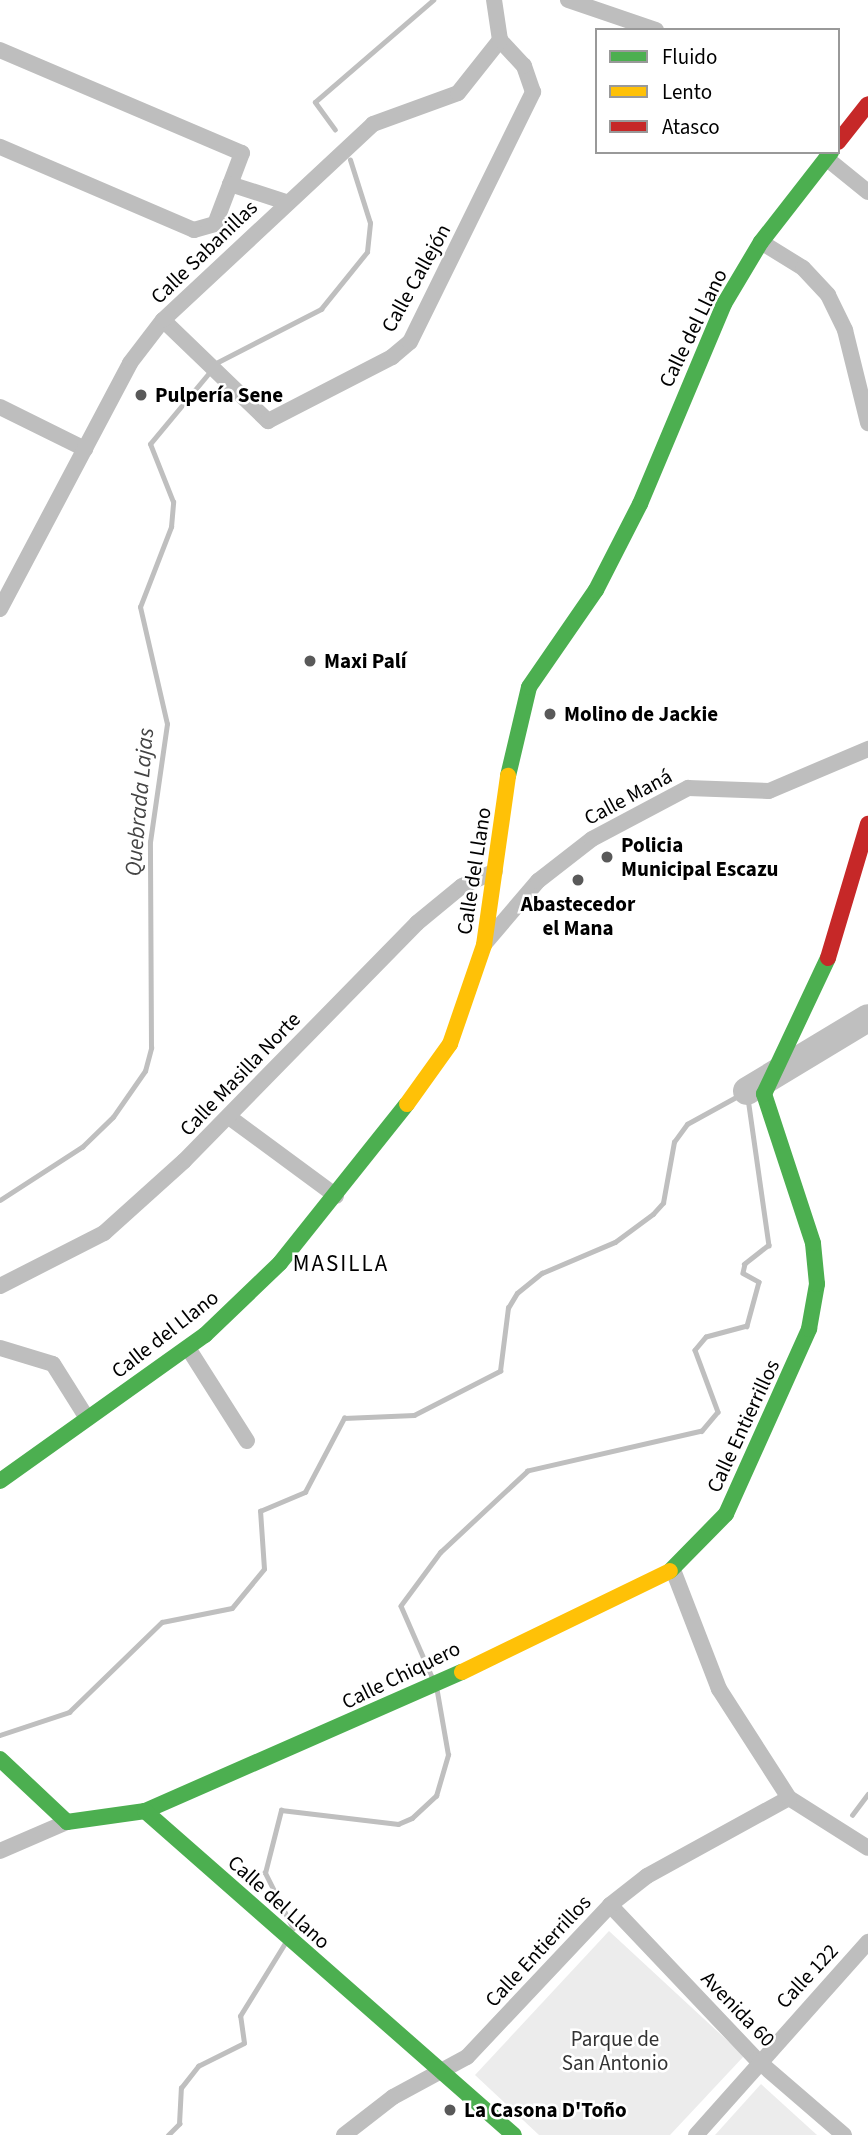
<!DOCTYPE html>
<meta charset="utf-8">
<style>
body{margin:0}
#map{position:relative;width:868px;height:2135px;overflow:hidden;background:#fff;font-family:"Source Sans 3",sans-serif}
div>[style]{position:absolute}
.green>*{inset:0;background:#ececec}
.stream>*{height:4.5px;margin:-2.25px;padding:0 2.25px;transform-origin:2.25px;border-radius:2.25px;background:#bfbfbf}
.river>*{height:28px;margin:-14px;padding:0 14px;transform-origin:14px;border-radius:14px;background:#bfbfbf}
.street>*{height:16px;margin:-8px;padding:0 8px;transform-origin:8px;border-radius:8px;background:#bebebe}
.fast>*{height:16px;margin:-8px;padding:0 8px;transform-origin:8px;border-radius:8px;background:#4caf50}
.slow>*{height:16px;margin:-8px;padding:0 8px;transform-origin:8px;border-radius:8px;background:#ffc107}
.jam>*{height:16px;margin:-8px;padding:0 8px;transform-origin:8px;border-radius:8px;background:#c62828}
.dots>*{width:19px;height:19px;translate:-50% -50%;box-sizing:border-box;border:4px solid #fff;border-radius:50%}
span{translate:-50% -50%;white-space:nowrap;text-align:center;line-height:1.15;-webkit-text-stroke:5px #fff;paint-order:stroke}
.street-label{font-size:21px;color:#000}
.poi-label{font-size:21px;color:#000;font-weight:700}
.left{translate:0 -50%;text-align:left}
.park-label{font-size:21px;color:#333}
.water-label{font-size:23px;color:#444;font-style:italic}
.neighbourhood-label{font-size:23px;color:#000;letter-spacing:2px}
.legend{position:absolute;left:595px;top:28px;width:245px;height:126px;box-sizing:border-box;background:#fff;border:2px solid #999;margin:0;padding:9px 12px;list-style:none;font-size:21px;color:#000}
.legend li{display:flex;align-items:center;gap:14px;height:35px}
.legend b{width:35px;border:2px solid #999}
</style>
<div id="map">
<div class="green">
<div style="clip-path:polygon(609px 1931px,744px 2056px,670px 2135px,539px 2135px,475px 2075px)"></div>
<div style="clip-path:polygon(761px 2084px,817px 2135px,715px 2135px)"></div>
</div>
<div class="stream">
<div style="left:335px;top:130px;width:34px;rotate:-126deg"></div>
<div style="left:315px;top:102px;width:156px;rotate:-40.8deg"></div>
<div style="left:218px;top:362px;width:116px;rotate:-27.2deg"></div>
<div style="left:321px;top:309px;width:73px;rotate:-51.1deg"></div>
<div style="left:367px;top:252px;width:29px;rotate:-84deg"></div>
<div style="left:370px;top:223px;width:66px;rotate:-107.6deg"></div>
<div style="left:0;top:1200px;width:98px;rotate:-32.9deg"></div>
<div style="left:82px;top:1147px;width:43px;rotate:-44.1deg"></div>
<div style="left:113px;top:1117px;width:56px;rotate:-55.2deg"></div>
<div style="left:145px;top:1071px;width:24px;rotate:-75deg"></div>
<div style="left:151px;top:1048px;width:206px;rotate:-90.3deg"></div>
<div style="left:150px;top:842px;width:119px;rotate:-81.8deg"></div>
<div style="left:167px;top:724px;width:120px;rotate:-103deg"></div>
<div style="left:140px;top:607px;width:86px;rotate:-68.8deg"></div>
<div style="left:171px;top:527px;width:25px;rotate:-85deg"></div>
<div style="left:173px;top:502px;width:62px;rotate:-111.6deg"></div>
<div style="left:150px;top:444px;width:92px;rotate:-50.3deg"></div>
<div style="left:0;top:1735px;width:73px;rotate:-18.4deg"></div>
<div style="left:69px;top:1712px;width:129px;rotate:-44.1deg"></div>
<div style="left:162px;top:1622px;width:71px;rotate:-11.3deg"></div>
<div style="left:232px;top:1608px;width:50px;rotate:-50.6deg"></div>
<div style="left:264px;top:1569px;width:58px;rotate:-93.9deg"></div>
<div style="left:260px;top:1511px;width:49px;rotate:-22.9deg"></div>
<div style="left:305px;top:1492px;width:84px;rotate:-62.2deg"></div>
<div style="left:344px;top:1418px;width:70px;rotate:-2.5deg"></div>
<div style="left:414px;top:1415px;width:97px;rotate:-27.1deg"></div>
<div style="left:500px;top:1371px;width:64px;rotate:-82.8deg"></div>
<div style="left:508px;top:1308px;width:17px;rotate:-59deg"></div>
<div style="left:517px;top:1293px;width:32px;rotate:-39deg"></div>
<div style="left:542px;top:1273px;width:79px;rotate:-23deg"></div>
<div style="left:615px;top:1242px;width:47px;rotate:-36.4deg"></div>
<div style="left:653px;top:1214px;width:15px;rotate:-48deg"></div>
<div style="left:663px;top:1203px;width:62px;rotate:-79.8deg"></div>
<div style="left:674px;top:1142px;width:22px;rotate:-54deg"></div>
<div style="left:687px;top:1124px;width:68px;rotate:-28.8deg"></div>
<div style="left:747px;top:1091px;width:156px;rotate:81.9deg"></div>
<div style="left:769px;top:1245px;width:31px;rotate:142deg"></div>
<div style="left:745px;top:1264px;width:9px;rotate:103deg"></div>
<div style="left:743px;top:1273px;width:18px;rotate:29deg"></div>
<div style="left:759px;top:1282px;width:46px;rotate:105.3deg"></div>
<div style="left:747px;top:1326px;width:42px;rotate:165deg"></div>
<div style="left:706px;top:1337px;width:17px;rotate:130deg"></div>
<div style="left:695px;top:1350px;width:66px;rotate:69.6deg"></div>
<div style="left:718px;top:1412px;width:25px;rotate:130deg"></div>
<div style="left:702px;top:1431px;width:179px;rotate:167.1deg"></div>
<div style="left:528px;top:1471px;width:119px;rotate:137deg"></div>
<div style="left:441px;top:1552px;width:67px;rotate:126.5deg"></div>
<div style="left:401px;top:1606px;width:77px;rotate:66.4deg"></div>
<div style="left:852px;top:1815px;width:26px;rotate:-53deg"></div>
<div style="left:293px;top:1929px;width:63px;rotate:-116.6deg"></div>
<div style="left:265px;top:1873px;width:65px;rotate:-75.7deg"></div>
<div style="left:281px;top:1810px;width:118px;rotate:6.8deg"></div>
<div style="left:398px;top:1824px;width:15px;rotate:-23deg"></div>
<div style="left:412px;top:1818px;width:33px;rotate:-43deg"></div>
<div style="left:436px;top:1796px;width:43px;rotate:-73.7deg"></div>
<div style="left:448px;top:1755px;width:64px;rotate:-99.9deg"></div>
<div style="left:168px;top:2135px;width:16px;rotate:-45deg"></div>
<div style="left:179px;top:2124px;width:36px;rotate:-87deg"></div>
<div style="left:181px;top:2088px;width:28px;rotate:-52deg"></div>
<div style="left:198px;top:2066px;width:51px;rotate:-26.6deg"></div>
<div style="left:244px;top:2043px;width:27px;rotate:-98deg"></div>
<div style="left:240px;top:2016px;width:86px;rotate:-58.3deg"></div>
</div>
<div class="river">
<div style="left:747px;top:1091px;width:141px;rotate:-31.1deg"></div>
</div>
<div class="street">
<div style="left:568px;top:0;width:93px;rotate:18.8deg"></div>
<div style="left:0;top:50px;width:263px;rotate:23.1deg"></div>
<div style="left:242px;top:153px;width:76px;rotate:110.8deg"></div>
<div style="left:215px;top:224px;width:22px;rotate:164deg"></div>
<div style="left:194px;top:230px;width:211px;rotate:-156.8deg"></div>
<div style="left:826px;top:158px;width:54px;rotate:39deg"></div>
<div style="left:230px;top:184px;width:59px;rotate:17.8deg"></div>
<div style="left:761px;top:242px;width:49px;rotate:31.8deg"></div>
<div style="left:803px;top:268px;width:37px;rotate:47deg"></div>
<div style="left:828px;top:295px;width:39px;rotate:64deg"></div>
<div style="left:845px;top:330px;width:96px;rotate:76.1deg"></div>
<div style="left:163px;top:320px;width:146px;rotate:43.9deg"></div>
<div style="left:268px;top:421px;width:140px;rotate:-27.3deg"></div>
<div style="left:392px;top:357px;width:23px;rotate:-40deg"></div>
<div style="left:410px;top:342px;width:279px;rotate:-63.8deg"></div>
<div style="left:533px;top:92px;width:28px;rotate:-109deg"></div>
<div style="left:524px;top:66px;width:35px;rotate:-133deg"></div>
<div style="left:0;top:407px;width:95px;rotate:26.3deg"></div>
<div style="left:0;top:609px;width:278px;rotate:-62.1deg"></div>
<div style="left:130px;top:363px;width:54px;rotate:-52.5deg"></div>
<div style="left:163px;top:320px;width:287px;rotate:-43deg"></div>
<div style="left:373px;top:124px;width:90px;rotate:-20deg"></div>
<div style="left:458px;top:93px;width:68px;rotate:-51.6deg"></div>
<div style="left:500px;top:40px;width:40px;rotate:-98.5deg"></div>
<div style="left:486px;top:942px;width:80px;rotate:-49.6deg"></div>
<div style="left:538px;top:881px;width:68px;rotate:-37.9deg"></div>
<div style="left:592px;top:839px;width:109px;rotate:-28deg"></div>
<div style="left:688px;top:788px;width:81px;rotate:2.1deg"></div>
<div style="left:769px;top:791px;width:108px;rotate:-23deg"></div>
<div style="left:229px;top:1117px;width:133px;rotate:36.4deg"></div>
<div style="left:0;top:1286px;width:117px;rotate:-27deg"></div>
<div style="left:104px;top:1233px;width:108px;rotate:-42deg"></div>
<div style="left:184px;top:1161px;width:333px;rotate:-45.6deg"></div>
<div style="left:417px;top:923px;width:58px;rotate:-39.4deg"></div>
<div style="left:462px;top:886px;width:36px;rotate:-24deg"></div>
<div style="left:0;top:1348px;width:55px;rotate:16.8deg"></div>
<div style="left:53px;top:1364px;width:64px;rotate:57.8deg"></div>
<div style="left:188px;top:1348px;width:110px;rotate:57.6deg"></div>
<div style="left:789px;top:1798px;width:93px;rotate:32.3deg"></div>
<div style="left:0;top:1851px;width:73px;rotate:-23.4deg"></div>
<div style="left:610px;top:1905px;width:214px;rotate:46.5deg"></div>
<div style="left:757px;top:2060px;width:115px;rotate:40.8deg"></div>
<div style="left:344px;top:2135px;width:62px;rotate:-37.8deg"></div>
<div style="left:393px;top:2097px;width:84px;rotate:-28.4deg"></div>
<div style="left:467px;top:2057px;width:209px;rotate:-46.7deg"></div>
<div style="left:610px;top:1905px;width:47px;rotate:-38.1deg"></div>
<div style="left:647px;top:1876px;width:162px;rotate:-28.8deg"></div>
<div style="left:789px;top:1798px;width:130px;rotate:-122.7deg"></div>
<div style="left:719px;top:1689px;width:128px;rotate:-111.1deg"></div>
<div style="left:696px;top:2135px;width:259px;rotate:-48.3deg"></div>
</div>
<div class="fast">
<div style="left:508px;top:776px;width:91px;rotate:-76.7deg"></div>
<div style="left:529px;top:687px;width:118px;rotate:-55.4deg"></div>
<div style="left:596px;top:590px;width:97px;rotate:-62.9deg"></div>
<div style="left:640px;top:504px;width:217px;rotate:-67.2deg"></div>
<div style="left:724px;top:304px;width:72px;rotate:-59.2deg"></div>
<div style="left:761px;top:242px;width:114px;rotate:-52.1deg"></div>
<div style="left:0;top:1481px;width:252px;rotate:-35.5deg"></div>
<div style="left:205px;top:1335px;width:104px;rotate:-43.8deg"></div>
<div style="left:280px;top:1263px;width:203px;rotate:-51.4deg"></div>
<div style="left:670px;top:1571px;width:80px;rotate:-45.5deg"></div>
<div style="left:726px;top:1514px;width:203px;rotate:-65.8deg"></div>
<div style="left:809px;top:1329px;width:46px;rotate:-79.9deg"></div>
<div style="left:817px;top:1284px;width:41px;rotate:-95.6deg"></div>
<div style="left:813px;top:1243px;width:157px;rotate:-108.2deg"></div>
<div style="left:764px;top:1094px;width:150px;rotate:-64.8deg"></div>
<div style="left:0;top:1759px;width:92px;rotate:43.2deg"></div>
<div style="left:67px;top:1822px;width:79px;rotate:-8deg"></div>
<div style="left:145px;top:1811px;width:346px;rotate:-23.7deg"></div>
<div style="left:145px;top:1811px;width:491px;rotate:41.3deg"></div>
</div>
<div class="slow">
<div style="left:407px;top:1104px;width:74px;rotate:-54.4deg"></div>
<div style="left:450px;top:1044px;width:105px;rotate:-71deg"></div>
<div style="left:484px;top:945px;width:171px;rotate:-81.9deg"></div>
<div style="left:462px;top:1672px;width:231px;rotate:-25.9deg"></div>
</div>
<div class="jam">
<div style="left:838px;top:142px;width:48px;rotate:-51.7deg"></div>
<div style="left:828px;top:958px;width:140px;rotate:-73.4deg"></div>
</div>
<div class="dots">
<div style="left:141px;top:395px;background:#595959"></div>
<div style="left:310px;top:661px;background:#595959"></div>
<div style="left:550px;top:714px;background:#595959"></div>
<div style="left:607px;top:857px;background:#595959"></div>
<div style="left:578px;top:880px;background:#595959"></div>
<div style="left:450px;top:2110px;background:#595959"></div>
</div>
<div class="street-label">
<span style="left:204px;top:252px;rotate:-44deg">Calle Sabanillas</span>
<span style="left:416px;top:278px;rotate:-61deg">Calle Callejón</span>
<span style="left:693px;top:328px;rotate:-64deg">Calle del Llano</span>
<span style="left:628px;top:797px;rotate:-28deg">Calle Maná</span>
<span style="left:474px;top:871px;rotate:-81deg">Calle del Llano</span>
<span style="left:240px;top:1074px;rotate:-46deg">Calle Masilla Norte</span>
<span style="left:165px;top:1334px;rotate:-38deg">Calle del Llano</span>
<span style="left:743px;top:1426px;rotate:-65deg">Calle Entierrillos</span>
<span style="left:401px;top:1675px;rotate:-26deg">Calle Chiquero</span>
<span style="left:279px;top:1902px;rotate:42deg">Calle del Llano</span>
<span style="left:538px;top:1951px;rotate:-47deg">Calle Entierrillos</span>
<span style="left:807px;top:1976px;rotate:-47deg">Calle 122</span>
<span style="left:738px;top:2009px;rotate:46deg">Avenida 60</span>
</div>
<div class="poi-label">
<span class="left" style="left:155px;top:395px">Pulpería Sene</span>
<span class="left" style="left:324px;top:661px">Maxi Palí</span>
<span class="left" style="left:564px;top:714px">Molino de Jackie</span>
<span class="left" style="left:621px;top:857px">Policia<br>Municipal Escazu</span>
<span style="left:578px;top:916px">Abastecedor<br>el Mana</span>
<span class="left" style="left:464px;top:2110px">La Casona D'Toño</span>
</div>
<div class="park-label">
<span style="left:615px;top:2051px">Parque de<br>San Antonio</span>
</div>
<div class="water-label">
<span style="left:140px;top:802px;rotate:-85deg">Quebrada Lajas</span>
</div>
<div class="neighbourhood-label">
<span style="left:341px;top:1264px">MASILLA</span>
</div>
<ul class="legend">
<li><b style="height:9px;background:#4caf50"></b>Fluido</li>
<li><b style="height:9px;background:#ffc107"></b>Lento</li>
<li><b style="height:9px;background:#c62828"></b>Atasco</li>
</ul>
</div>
